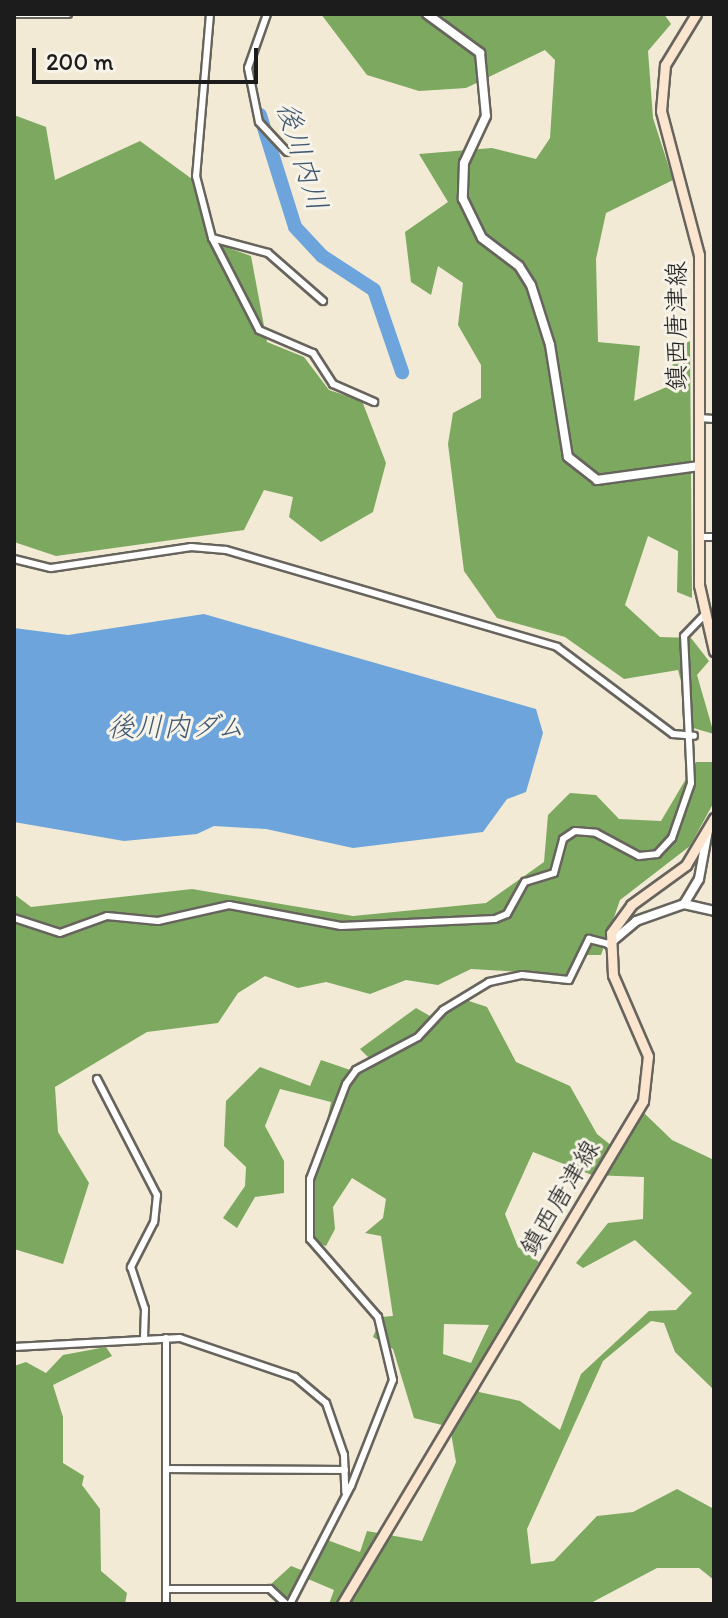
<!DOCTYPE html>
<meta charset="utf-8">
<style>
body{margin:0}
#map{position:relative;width:728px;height:1618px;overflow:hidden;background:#f2ead5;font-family:Itim,"Klee One",sans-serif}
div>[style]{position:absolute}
.forest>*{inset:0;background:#7ca860}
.water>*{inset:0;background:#6ca4db}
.river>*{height:14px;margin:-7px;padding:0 7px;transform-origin:7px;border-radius:7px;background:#6ca4db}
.roads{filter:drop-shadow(2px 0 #67645d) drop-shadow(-2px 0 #67645d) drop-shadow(0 2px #67645d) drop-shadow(0 -2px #67645d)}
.minor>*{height:6px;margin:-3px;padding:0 3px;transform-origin:3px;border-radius:3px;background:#fff}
.tertiary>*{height:8px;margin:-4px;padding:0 4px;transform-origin:4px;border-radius:4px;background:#fff}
.secondary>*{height:9px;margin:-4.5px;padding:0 4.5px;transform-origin:4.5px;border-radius:4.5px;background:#fbe5cf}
span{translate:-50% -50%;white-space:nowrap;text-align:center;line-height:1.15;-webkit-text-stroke:6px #f7f3e8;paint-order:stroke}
.street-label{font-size:26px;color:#1c1c1c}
.water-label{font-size:28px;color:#405972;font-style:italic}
.frame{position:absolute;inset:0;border:16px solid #1c1c1c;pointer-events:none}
.scale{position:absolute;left:32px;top:48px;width:226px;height:36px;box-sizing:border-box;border:4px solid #1c1c1c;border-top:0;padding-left:10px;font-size:24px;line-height:28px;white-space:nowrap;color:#1c1c1c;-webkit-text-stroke:6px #f7f3e8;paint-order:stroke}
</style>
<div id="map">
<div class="forest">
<div style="clip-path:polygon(321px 14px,664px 14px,671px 24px,648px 51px,653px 118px,673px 180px,606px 213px,596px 259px,598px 342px,640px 346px,634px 401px,676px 383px,670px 352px,690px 341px,692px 598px,677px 592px,678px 551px,648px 536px,625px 605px,660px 637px,691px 638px,709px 661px,697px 675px,714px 734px,693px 728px,678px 670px,624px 679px,565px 637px,497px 618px,464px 571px,448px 444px,453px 413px,481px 398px,481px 365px,458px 325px,463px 283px,438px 266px,431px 295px,411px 282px,405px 232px,448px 202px,419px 154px,492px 148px,536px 159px,550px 138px,555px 60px,545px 50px,466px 88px,419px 91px,367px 75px)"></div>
<div style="clip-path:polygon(14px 115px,46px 127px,55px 180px,140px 141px,192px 179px,212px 242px,251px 256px,267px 342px,304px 357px,329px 390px,362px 401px,386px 463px,373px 512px,321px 542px,289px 517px,293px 497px,264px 490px,244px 530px,56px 556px,14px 542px)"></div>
<div style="clip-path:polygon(696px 762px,714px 762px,714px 802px,690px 846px,620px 900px,601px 955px,579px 955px,570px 975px,471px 969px,438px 985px,406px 980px,370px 994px,326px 982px,298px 988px,265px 976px,238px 993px,218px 1023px,147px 1032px,55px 1087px,58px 1132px,89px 1183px,63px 1264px,14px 1249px,14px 894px,31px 907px,192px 889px,353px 916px,486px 903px,544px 862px,548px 815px,570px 793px,596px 795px,619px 819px,661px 821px)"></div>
<div style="clip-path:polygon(evenodd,466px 1000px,487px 1007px,516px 1062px,570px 1086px,597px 1134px,617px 1150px,644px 1113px,672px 1140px,714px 1160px,714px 1390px,675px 1352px,664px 1323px,651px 1321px,603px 1361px,527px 1529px,531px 1564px,554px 1561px,597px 1516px,633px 1512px,677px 1489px,714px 1509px,714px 1580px,699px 1568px,657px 1568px,589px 1604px,329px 1604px,334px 1590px,308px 1579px,288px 1598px,270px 1585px,291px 1566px,309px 1573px,327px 1540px,360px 1552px,367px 1531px,422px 1541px,456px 1462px,450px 1427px,414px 1418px,393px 1349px,373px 1337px,381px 1317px,393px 1316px,381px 1236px,365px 1233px,383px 1218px,386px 1199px,352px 1178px,333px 1207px,335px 1229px,326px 1246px,313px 1242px,315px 1179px,331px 1102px,280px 1089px,265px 1126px,284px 1161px,284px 1193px,255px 1197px,237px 1228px,223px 1218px,245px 1186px,246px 1167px,224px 1146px,226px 1101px,260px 1067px,310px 1086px,321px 1060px,359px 1073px,373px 1062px,360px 1049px,416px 1008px,437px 1020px,466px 1000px,533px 1152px,592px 1175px,644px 1177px,643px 1219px,608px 1223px,576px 1263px,583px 1268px,635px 1240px,692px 1293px,676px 1310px,649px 1311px,581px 1374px,560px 1430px,520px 1401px,479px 1392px,478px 1367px,539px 1262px,518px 1247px,505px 1214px,533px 1152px,466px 1000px,444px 1324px,489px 1325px,471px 1363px,443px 1354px,444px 1324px)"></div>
<div style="clip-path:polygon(106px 1347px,112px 1356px,53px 1385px,63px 1417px,63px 1463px,84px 1476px,82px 1485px,100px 1509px,101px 1571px,127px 1593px,125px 1604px,14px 1604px,14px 1366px,26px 1362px,46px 1373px,63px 1355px)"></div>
</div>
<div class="water">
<div style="clip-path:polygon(204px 614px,536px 709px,543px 733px,526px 792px,507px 799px,483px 832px,353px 848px,266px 829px,214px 826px,197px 834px,124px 841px,14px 822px,14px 628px,68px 635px)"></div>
</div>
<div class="river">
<div style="left:260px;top:115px;width:117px;rotate:72.6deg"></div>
<div style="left:295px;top:227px;width:40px;rotate:47deg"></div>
<div style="left:322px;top:256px;width:62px;rotate:33.2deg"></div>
<div style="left:374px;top:290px;width:87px;rotate:71.1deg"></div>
</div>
<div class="roads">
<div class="minor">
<div style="left:17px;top:14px;width:51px"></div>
<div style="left:210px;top:14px;width:163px;rotate:94.9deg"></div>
<div style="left:196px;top:176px;width:64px;rotate:75.5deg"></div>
<div style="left:212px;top:238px;width:103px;rotate:62.9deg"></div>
<div style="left:259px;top:330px;width:59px;rotate:23.1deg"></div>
<div style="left:313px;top:353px;width:37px;rotate:57deg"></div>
<div style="left:333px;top:384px;width:45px;rotate:23.7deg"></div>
<div style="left:267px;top:14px;width:57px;rotate:109.4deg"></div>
<div style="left:248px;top:68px;width:55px;rotate:78.5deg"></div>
<div style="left:259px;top:122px;width:41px;rotate:47deg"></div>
<div style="left:212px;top:238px;width:58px;rotate:15deg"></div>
<div style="left:268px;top:253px;width:73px;rotate:41.1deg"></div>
<div style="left:699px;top:418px;width:15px;rotate:4deg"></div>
<div style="left:704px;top:537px;width:10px"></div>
<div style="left:14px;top:559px;width:38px;rotate:14deg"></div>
<div style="left:51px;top:568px;width:142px;rotate:-8.5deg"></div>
<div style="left:191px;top:547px;width:35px;rotate:5deg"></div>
<div style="left:226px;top:550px;width:345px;rotate:16.3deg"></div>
<div style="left:557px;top:647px;width:145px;rotate:36.9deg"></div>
<div style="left:673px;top:734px;width:21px;rotate:5deg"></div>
<div style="left:14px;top:918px;width:48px;rotate:18.1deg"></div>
<div style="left:60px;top:933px;width:50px;rotate:-19.9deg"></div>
<div style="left:107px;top:916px;width:51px;rotate:5.6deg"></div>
<div style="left:158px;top:921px;width:73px;rotate:-12.7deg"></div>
<div style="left:229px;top:905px;width:114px;rotate:10.6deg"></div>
<div style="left:341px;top:926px;width:154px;rotate:-2.6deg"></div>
<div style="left:495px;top:919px;width:13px;rotate:-23deg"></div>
<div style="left:507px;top:914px;width:37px;rotate:-61deg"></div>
<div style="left:525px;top:882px;width:30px;rotate:-17deg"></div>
<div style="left:554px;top:873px;width:35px;rotate:-75deg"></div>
<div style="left:563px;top:839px;width:14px;rotate:-34deg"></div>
<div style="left:575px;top:831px;width:21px;rotate:5deg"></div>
<div style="left:596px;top:833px;width:49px;rotate:28.1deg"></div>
<div style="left:639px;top:856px;width:18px;rotate:-6deg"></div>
<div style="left:657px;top:854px;width:22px;rotate:-47deg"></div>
<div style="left:672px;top:838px;width:58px;rotate:-70.9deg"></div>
<div style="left:691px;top:783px;width:147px;rotate:-92.7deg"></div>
<div style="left:684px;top:636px;width:29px;rotate:-46deg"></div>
<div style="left:97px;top:1079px;width:131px;rotate:62.7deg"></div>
<div style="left:157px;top:1195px;width:27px;rotate:96deg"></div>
<div style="left:154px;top:1222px;width:51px;rotate:117.1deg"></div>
<div style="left:131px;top:1267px;width:44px;rotate:71.6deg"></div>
<div style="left:145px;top:1309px;width:29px;rotate:92deg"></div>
<div style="left:166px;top:1338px;width:266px;rotate:90deg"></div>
<div style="left:14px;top:1347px;width:166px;rotate:-3.1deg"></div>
<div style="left:180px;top:1338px;width:121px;rotate:18.7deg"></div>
<div style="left:295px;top:1377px;width:40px;rotate:40deg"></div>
<div style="left:326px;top:1403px;width:55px;rotate:70.9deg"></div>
<div style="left:344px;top:1455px;width:37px;rotate:88deg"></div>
<div style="left:166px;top:1469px;width:179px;rotate:0.3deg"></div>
<div style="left:166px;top:1589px;width:104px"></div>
<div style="left:270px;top:1589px;width:22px;rotate:43deg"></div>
<div style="left:290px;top:1604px;width:133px;rotate:-62.7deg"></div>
<div style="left:351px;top:1486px;width:114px;rotate:-68.4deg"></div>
<div style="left:393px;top:1380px;width:65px;rotate:-103.4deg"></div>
<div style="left:378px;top:1317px;width:103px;rotate:-131.1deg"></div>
<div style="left:310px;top:1239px;width:60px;rotate:-90deg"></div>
<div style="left:310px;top:1179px;width:102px;rotate:-69.2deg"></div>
<div style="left:346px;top:1084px;width:17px;rotate:-54deg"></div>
<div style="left:356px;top:1070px;width:70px;rotate:-28deg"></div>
<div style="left:418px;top:1037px;width:37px;rotate:-47deg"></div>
<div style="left:443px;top:1010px;width:54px;rotate:-31.3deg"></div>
<div style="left:489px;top:982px;width:34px;rotate:-12deg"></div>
<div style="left:522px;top:975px;width:47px;rotate:6.1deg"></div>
<div style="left:569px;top:980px;width:46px;rotate:-64deg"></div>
<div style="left:589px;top:939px;width:21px;rotate:14deg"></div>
</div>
<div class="tertiary">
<div style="left:427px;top:14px;width:66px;rotate:36.3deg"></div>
<div style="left:480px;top:53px;width:63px;rotate:84.6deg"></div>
<div style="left:486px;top:116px;width:52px;rotate:115.1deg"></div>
<div style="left:464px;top:163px;width:36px;rotate:92deg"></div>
<div style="left:463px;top:199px;width:43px;rotate:64deg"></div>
<div style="left:482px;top:238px;width:46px;rotate:37.1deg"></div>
<div style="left:519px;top:266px;width:22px;rotate:58deg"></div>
<div style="left:531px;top:285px;width:63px;rotate:72.4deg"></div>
<div style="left:550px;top:345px;width:113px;rotate:80.9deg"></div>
<div style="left:568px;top:457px;width:37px;rotate:38deg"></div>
<div style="left:597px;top:480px;width:103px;rotate:-7.8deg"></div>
<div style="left:684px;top:904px;width:29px;rotate:-59deg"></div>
<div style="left:699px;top:879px;width:50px;rotate:-79.6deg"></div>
<div style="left:609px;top:944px;width:35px;rotate:-40deg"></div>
<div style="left:636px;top:921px;width:51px;rotate:-19.5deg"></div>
<div style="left:684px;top:904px;width:31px;rotate:13deg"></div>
</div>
<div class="secondary">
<div style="left:696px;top:14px;width:60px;rotate:121.3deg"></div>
<div style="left:665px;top:65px;width:46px;rotate:95deg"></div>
<div style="left:661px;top:111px;width:149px;rotate:75.2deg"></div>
<div style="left:699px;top:255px;width:330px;rotate:90deg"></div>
<div style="left:699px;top:585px;width:68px;rotate:77.2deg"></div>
<div style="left:342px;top:1604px;width:586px;rotate:-59.1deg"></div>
<div style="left:643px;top:1101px;width:45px;rotate:-83.7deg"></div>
<div style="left:648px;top:1056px;width:88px;rotate:-113.4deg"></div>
<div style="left:613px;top:975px;width:42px;rotate:-92.7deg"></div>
<div style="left:611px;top:933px;width:34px;rotate:-54deg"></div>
<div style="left:631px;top:905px;width:68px;rotate:-36deg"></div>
<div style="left:686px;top:865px;width:55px;rotate:-59.2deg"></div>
</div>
</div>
<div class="street-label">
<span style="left:677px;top:326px;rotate:-90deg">鎮西唐津線</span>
<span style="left:560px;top:1198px;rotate:-59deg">鎮西唐津線</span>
</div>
<div class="water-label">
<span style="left:303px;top:156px;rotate:73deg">後川内川</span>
<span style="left:176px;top:726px">後川内ダム</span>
</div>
<div class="frame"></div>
<div class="scale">200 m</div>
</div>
